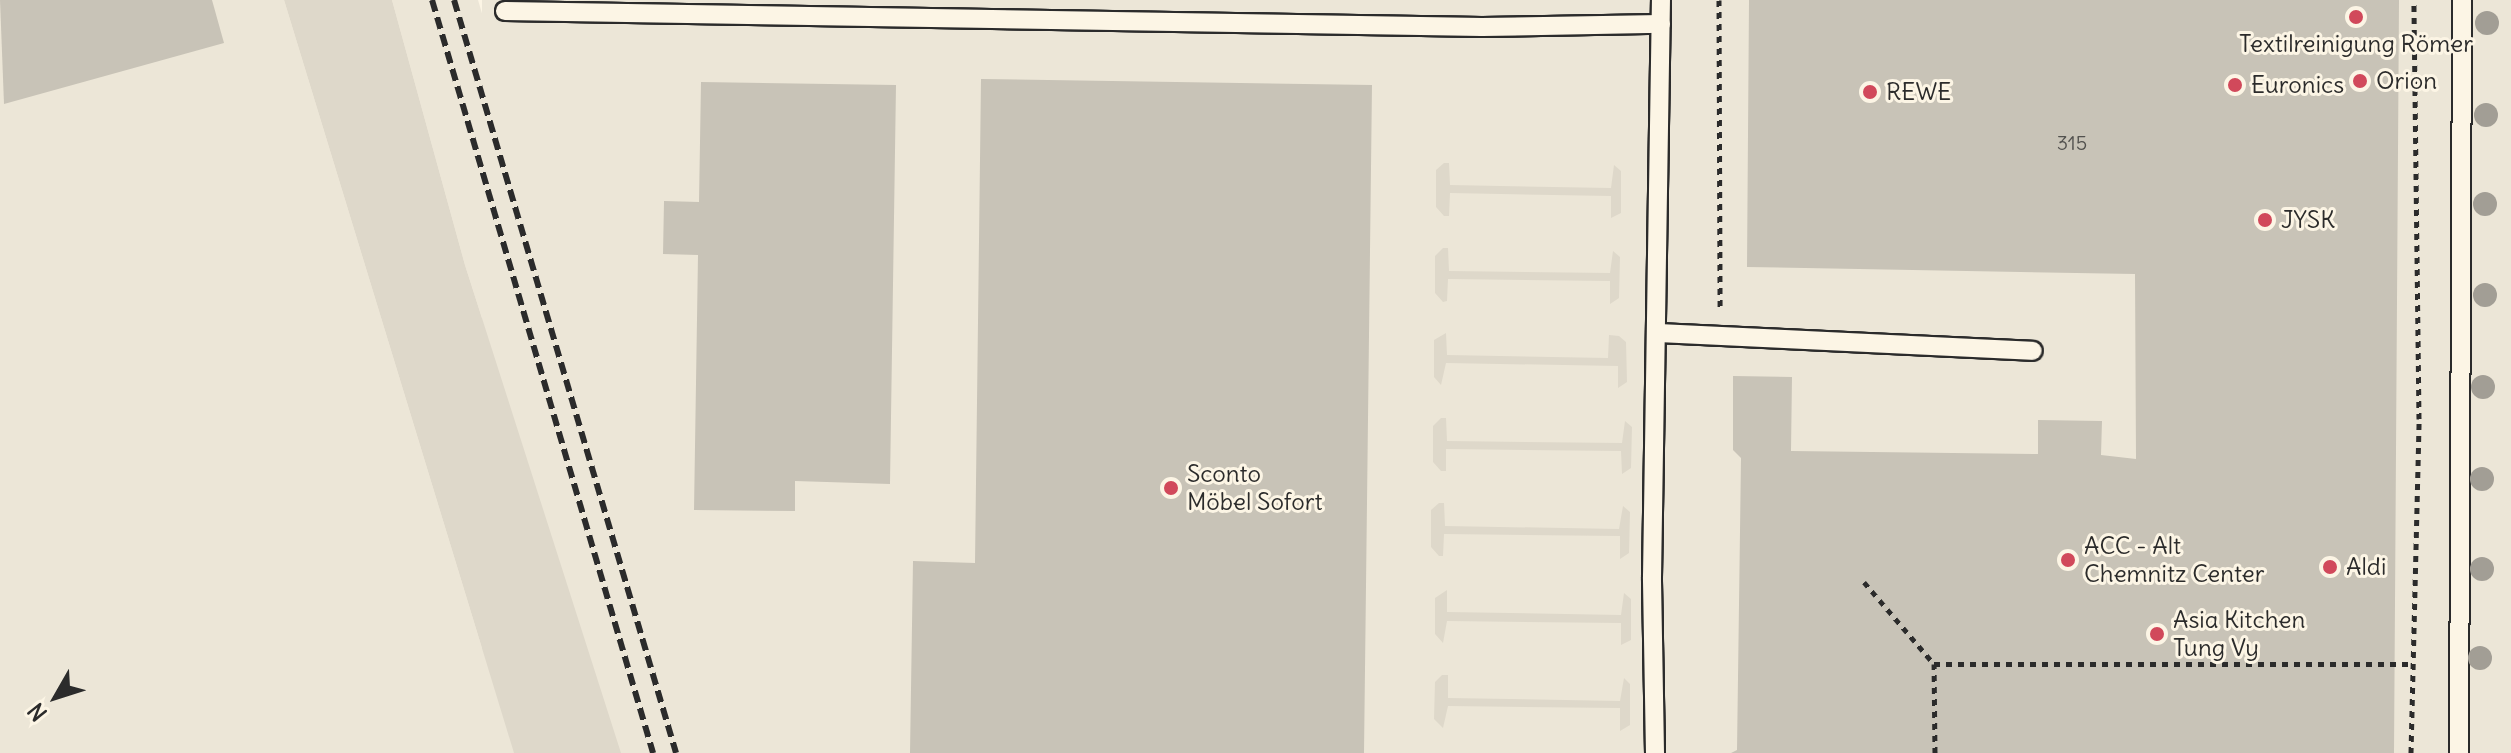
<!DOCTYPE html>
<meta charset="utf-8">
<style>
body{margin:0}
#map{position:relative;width:2511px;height:753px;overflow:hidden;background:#fcf5e5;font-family:Delius,sans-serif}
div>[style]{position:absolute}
.built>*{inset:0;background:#ece6d7;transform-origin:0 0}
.green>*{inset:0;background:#ded8ca}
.building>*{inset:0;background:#c8c3b7}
.path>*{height:5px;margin-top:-2.5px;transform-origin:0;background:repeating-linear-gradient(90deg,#2b2b2b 0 6px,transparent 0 12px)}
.roads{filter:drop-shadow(2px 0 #2b2b2b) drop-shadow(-2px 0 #2b2b2b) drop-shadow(0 2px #2b2b2b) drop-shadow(0 -2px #2b2b2b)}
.service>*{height:18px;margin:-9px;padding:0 9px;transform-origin:9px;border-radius:9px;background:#fcf5e5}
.rail>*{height:6px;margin-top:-3px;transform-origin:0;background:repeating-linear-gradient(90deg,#2b2b2b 0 12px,transparent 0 18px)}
.trees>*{width:24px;height:24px;margin:-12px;border-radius:50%;background:#a29e95}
.dots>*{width:22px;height:22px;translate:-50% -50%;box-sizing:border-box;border:4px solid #fcf5e5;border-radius:50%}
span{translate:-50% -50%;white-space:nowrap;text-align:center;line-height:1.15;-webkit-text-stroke:6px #fcf5e5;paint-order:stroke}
.number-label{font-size:20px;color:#52514e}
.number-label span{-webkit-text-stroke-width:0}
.poi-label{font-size:24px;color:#2b2b2b}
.left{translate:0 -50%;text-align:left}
.north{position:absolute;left:16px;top:657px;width:80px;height:80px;-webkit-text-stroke:6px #fcf5e5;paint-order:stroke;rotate:231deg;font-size:22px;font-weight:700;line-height:32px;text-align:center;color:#2b2b2b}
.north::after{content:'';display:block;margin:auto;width:28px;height:36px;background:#2b2b2b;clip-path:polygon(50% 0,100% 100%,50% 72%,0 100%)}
</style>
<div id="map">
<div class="built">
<div style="clip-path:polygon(0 0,284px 0,514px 753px,0 753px)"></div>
<div style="clip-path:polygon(392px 0,478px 0,701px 753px,621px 753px,465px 265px)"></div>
<div style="left:482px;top:0;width:2029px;height:785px"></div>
</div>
<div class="green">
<div style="clip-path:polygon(284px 0,392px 0,465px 265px,621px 753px,514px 753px)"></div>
<div style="clip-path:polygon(1444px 163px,1449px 163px,1450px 185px,1611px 188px,1614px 165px,1621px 171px,1621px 213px,1611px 218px,1611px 196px,1450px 193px,1449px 216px,1444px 216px,1436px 207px,1436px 170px)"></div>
<div style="clip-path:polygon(1443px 248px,1448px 248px,1449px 271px,1610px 273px,1613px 251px,1620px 257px,1619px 298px,1610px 304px,1610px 281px,1448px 279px,1447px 301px,1443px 302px,1435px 293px,1435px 256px)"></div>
<div style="clip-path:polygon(1446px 333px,1447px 355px,1608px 358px,1609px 335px,1619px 336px,1626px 342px,1627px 382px,1618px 388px,1618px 366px,1446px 363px,1441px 385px,1434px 377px,1434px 340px)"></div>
<div style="clip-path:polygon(1441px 418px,1446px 418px,1447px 441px,1622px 443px,1625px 421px,1632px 427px,1631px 468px,1622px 474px,1621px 451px,1446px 449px,1446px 471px,1441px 471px,1433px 462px,1433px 426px)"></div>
<div style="clip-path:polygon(1439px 503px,1444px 503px,1445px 526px,1619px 529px,1623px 506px,1630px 512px,1629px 553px,1620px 559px,1620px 536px,1444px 534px,1443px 556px,1439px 556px,1431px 547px,1431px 510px)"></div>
<div style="clip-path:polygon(1447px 590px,1447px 612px,1621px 615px,1624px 593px,1631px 599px,1631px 640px,1621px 645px,1621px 623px,1447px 621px,1443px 643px,1435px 634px,1435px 598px)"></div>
<div style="clip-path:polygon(1442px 675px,1448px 675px,1448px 698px,1620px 701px,1624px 678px,1630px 684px,1630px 725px,1620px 731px,1620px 708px,1448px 706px,1443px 728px,1434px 719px,1435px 682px)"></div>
</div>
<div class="building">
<div style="clip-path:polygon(0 0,212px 0,224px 43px,4px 104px)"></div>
<div style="clip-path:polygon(1749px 0,2399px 0,2394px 753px,1731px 753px,1737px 750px,1741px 458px,1733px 450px,1733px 376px,1792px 377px,1791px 451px,2038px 454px,2038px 420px,2102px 421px,2101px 455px,2136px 459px,2135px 274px,1747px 267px)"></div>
<div style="clip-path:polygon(981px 79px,1372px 85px,1364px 753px,910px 753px,913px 561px,975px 563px)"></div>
<div style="clip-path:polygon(701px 82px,896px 85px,890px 484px,795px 481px,795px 511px,694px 510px,698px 255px,663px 254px,664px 201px,699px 202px)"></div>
</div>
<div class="path">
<div style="left:1719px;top:0;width:311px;rotate:89.8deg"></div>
<div style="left:1864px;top:582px;width:108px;rotate:49.5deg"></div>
<div style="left:1935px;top:753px;width:89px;rotate:-90.6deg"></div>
<div style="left:1934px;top:664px;width:479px"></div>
<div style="left:2411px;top:753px;width:334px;rotate:-88.6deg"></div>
<div style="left:2419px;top:419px;width:419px;rotate:-90.7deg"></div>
</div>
<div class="roads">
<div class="service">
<div style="left:505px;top:11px;width:977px;rotate:0.94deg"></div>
<div style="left:1482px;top:27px;width:179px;rotate:-1deg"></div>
<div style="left:1657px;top:333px;width:376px;rotate:2.7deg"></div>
<div style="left:1655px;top:753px;width:176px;rotate:-91deg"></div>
<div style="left:1652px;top:577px;width:577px;rotate:-89.11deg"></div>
<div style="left:2459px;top:753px;width:753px;rotate:-89.77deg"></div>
</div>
</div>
<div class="rail">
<div style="left:432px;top:0;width:785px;rotate:73.64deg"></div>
<div style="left:454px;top:0;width:785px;rotate:73.57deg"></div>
</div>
<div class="trees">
<div style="left:2487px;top:23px"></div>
<div style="left:2486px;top:115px"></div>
<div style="left:2485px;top:204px"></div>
<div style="left:2485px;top:295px"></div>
<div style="left:2483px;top:387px"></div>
<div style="left:2482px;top:479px"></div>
<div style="left:2482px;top:569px"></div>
<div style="left:2480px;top:658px"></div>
</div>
<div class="dots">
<div style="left:2356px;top:17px;background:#d1495b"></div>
<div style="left:2360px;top:81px;background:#d1495b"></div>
<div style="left:2235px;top:85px;background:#d1495b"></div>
<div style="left:1870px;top:92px;background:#d1495b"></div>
<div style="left:2265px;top:220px;background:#d1495b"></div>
<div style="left:1171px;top:488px;background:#d1495b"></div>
<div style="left:2068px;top:560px;background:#d1495b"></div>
<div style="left:2330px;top:567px;background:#d1495b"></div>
<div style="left:2157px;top:634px;background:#d1495b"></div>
</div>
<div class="number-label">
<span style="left:2072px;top:142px">315</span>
</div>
<div class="poi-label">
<span style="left:2356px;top:44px">Textilreinigung Römer</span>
<span class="left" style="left:2376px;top:81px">Orion</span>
<span class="left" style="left:2251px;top:85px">Euronics</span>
<span class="left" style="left:1886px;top:92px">REWE</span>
<span class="left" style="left:2281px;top:220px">JYSK</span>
<span class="left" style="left:1187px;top:488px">Sconto<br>Möbel Sofort</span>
<span class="left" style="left:2084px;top:560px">ACC - Alt<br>Chemnitz Center</span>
<span class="left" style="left:2346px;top:567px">Aldi</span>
<span class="left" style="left:2173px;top:634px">Asia Kitchen<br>Tung Vy</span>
</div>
<div class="north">N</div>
</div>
